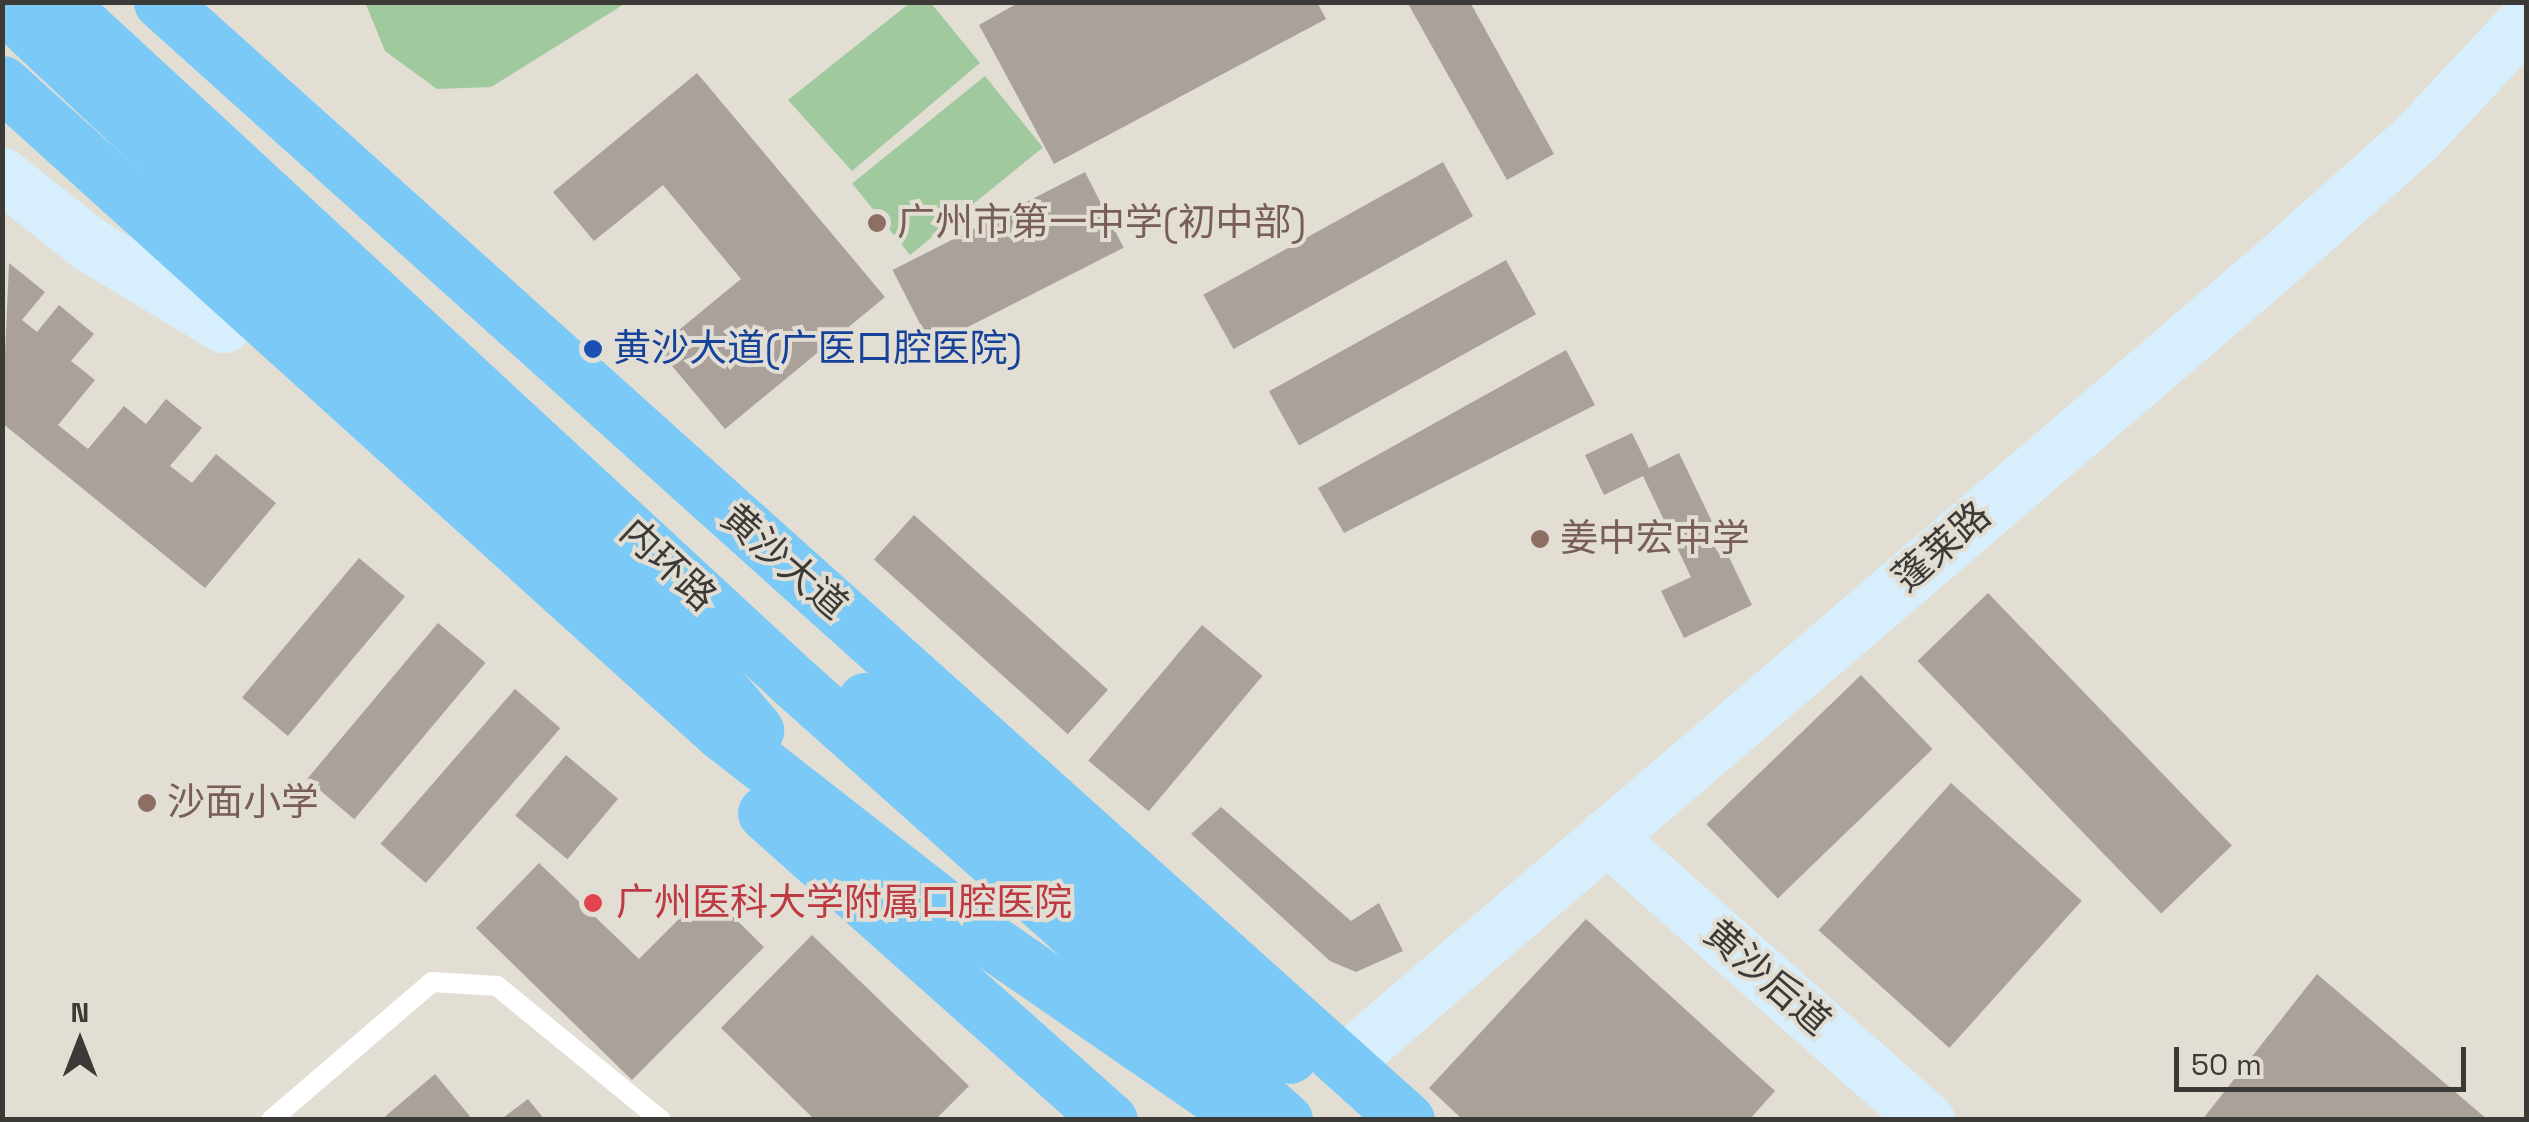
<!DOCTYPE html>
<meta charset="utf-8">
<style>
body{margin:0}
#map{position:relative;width:2529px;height:1122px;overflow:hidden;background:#e2ded4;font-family:"Space Grotesk","Noto Sans SC",sans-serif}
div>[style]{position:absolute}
.green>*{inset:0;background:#a0c99e;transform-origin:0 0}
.building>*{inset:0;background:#aaa19b;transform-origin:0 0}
.lane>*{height:20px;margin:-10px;padding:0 10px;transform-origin:10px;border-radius:10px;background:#fff}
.secondary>*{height:55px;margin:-27.5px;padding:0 27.5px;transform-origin:27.5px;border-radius:27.5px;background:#d7effc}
.highway>*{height:55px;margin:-27.5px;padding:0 27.5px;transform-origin:27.5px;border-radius:27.5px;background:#7bc9f6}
.dots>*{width:28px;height:28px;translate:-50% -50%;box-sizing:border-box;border:5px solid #e2ded4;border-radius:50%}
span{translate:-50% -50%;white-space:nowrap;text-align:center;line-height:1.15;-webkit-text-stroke:8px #e2ded4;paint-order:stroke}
.education-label{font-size:38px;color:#785e54}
.left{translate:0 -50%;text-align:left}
.transit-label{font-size:38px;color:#164399}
.street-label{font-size:38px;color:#3b3a36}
.health-label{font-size:38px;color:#be3a42}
.frame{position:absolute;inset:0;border:5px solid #3b3a36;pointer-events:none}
.north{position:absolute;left:30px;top:992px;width:100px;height:100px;-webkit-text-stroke:8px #e2ded4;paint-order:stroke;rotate:0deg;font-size:28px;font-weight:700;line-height:40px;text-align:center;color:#3b3a36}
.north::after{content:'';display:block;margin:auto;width:35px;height:45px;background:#3b3a36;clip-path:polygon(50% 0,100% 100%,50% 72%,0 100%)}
.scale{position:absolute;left:2174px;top:1047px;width:292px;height:45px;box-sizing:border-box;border:5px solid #3b3a36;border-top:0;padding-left:12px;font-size:30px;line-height:35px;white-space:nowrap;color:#3b3a36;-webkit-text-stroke:8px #e2ded4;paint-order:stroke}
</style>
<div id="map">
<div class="green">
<div style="clip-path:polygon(365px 2px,626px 2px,626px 3px,491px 87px,437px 89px,385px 51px)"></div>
<div style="clip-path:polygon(911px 2px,931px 3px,980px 63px,852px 171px,788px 100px)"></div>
<div style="left:985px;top:76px;width:92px;height:171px;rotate:51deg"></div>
</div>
<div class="building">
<div style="clip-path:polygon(1020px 2px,1317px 2px,1326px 19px,1054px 164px,979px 25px)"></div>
<div style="clip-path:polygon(1407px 2px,1470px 2px,1554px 154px,1507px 180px)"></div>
<div style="clip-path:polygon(697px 73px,885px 297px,725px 429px,657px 348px,741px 279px,663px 185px,594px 241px,553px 192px)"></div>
<div style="left:1443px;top:162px;width:62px;height:274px;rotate:61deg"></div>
<div style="left:1085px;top:172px;width:85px;height:216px;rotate:63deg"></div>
<div style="left:1506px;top:260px;width:62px;height:271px;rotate:61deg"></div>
<div style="clip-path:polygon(9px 263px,45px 292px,22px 320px,37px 332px,59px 305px,94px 334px,71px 361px,95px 380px,58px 425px,88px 449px,124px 406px,146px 424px,166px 399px,202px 428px,170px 466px,192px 483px,216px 454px,276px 503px,205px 588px,2px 423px)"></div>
<div style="clip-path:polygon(1566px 350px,1595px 405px,1344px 533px,1318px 488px)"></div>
<div style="clip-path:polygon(1632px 433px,1649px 468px,1679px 453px,1752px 605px,1684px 638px,1661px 591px,1691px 577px,1643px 476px,1604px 495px,1585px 455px)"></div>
<div style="left:914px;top:515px;width:261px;height:60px;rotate:42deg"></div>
<div style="left:359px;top:558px;width:60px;height:182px;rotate:40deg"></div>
<div style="left:1988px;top:593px;width:351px;height:98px;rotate:46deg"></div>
<div style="left:438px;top:623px;width:62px;height:204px;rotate:40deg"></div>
<div style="left:1202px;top:625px;width:79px;height:177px;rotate:40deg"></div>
<div style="left:1861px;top:675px;width:103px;height:215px;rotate:46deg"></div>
<div style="left:515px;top:689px;width:60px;height:205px;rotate:41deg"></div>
<div style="left:566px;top:755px;width:68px;height:79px;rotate:40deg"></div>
<div style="left:1951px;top:783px;width:176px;height:198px;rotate:42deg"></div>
<div style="clip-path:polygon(1221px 807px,1351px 921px,1379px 903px,1403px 951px,1356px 972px,1330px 961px,1191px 834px)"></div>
<div style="clip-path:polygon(539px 863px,639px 959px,707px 891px,764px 947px,632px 1080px,476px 928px)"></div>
<div style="clip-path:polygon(1586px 919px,1775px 1091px,1749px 1120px,1463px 1120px,1429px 1088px)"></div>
<div style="clip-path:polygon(812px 935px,969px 1086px,935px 1120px,815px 1120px,721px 1028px)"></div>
<div style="clip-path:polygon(2317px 974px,2488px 1120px,2202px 1120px)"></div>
<div style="clip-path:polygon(435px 1074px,473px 1120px,381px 1120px)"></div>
<div style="clip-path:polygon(528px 1099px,545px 1120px,500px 1120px)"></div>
</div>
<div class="lane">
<div style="left:271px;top:1120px;width:212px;rotate:-40.6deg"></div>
<div style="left:432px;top:982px;width:65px;rotate:3.5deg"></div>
<div style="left:497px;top:986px;width:212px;rotate:39.3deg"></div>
</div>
<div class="secondary">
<div style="left:2px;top:175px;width:111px;rotate:38.4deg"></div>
<div style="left:89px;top:244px;width:157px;rotate:31.2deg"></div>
<div style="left:1606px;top:836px;width:429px;rotate:41.5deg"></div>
<div style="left:1345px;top:1061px;width:1218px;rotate:-40.61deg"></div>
<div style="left:2270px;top:268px;width:195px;rotate:-41.7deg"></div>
<div style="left:2416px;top:138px;width:161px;rotate:-47deg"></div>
</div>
<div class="highway">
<div style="left:58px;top:2px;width:1003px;rotate:42.74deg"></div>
<div style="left:795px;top:683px;width:657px;rotate:41.73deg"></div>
<div style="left:161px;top:2px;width:1674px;rotate:41.9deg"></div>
<div style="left:2px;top:4px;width:927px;rotate:43.16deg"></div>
<div style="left:678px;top:638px;width:121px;rotate:49.7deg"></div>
<div style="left:2px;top:83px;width:970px;rotate:42.08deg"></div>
<div style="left:722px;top:733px;width:320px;rotate:38deg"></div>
<div style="left:974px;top:930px;width:298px;rotate:34.6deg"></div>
<div style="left:865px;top:700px;width:554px;rotate:39.95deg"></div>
<div style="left:765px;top:813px;width:462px;rotate:41.7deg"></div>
</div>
<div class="dots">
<div style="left:877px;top:223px;background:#8d6e63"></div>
<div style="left:593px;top:349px;background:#1a4fb4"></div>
<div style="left:1540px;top:539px;background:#8d6e63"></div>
<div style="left:147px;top:803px;background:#8d6e63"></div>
<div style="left:593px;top:903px;background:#e0444e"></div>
</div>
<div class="education-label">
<span class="left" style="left:897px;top:223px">广州市第一中学(初中部)</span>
<span class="left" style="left:1560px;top:539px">姜中宏中学</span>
<span class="left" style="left:167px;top:803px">沙面小学</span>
</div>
<div class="transit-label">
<span class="left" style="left:613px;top:349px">黄沙大道(广医口腔医院)</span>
</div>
<div class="street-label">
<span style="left:1942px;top:547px;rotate:-41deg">蓬莱路</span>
<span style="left:784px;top:562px;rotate:41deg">黄沙大道</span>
<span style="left:668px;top:565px;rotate:43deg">内环路</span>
<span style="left:1767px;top:978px;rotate:41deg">黄沙后道</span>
</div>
<div class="health-label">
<span class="left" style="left:616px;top:903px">广州医科大学附属口腔医院</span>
</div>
<div class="frame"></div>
<div class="north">N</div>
<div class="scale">50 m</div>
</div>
